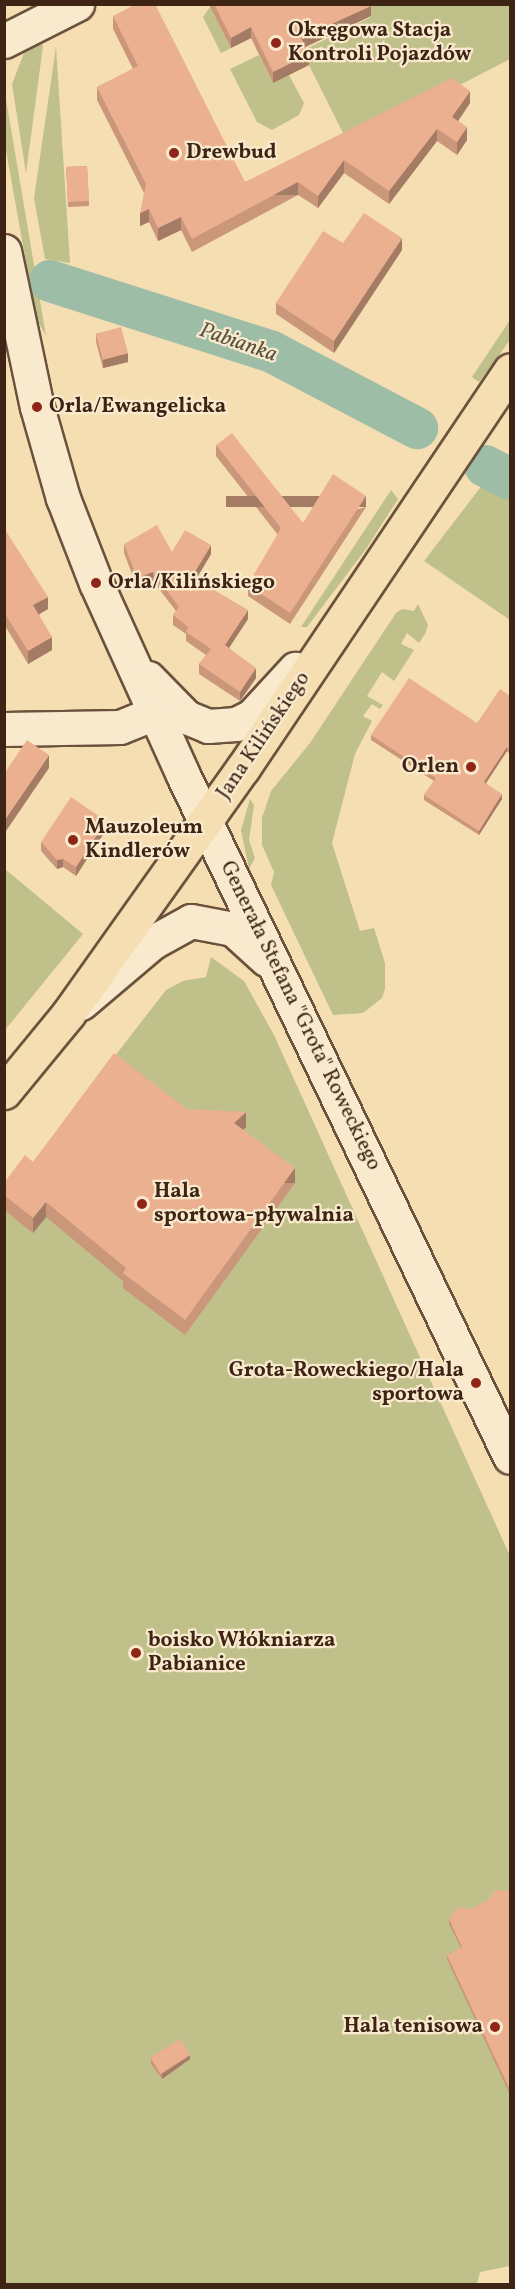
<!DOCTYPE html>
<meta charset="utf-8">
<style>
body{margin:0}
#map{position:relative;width:515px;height:2289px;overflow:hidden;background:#f6deb3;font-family:Vollkorn,serif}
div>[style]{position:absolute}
.green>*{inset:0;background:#bfc08a}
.river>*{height:42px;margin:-21px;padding:0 21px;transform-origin:21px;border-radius:21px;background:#9ebda7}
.roads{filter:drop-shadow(2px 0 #6b523c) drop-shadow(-2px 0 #6b523c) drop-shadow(0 2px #6b523c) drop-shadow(0 -2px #6b523c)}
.minor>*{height:33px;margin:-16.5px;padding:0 16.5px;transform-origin:16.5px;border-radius:16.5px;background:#f9eace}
.major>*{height:33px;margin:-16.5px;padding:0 16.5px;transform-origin:16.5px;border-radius:16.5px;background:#f6deb3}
.wall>*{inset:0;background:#ca977b;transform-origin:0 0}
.shaded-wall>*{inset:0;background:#a47b64;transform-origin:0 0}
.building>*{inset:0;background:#ebb08f;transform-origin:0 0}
.dots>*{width:16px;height:16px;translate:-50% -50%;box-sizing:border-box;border:3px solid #f9eace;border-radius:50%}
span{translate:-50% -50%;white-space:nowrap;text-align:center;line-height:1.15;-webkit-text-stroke:4.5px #f9eace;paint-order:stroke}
.poi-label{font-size:21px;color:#3d2415;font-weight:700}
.left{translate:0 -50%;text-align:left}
.right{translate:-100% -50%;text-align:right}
.street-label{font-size:21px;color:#3d2415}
.water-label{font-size:22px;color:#5a5241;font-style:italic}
.frame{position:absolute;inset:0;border:6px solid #3d2415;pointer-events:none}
</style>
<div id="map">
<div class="green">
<div style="clip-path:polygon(365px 5px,510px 5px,510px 59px,348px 143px,302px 51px,371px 17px)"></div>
<div style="clip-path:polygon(210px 7px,231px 48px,221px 53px,203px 17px)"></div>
<div style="clip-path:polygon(41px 43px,43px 46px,26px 173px,12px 84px,24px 53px)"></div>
<div style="clip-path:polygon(56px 47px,70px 263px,45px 259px,34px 198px)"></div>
<div style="clip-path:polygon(259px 55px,273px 83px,289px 75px,304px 103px,299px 115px,272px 130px,257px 122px,230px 69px)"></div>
<div style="clip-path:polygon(5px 93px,46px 336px,36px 318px,5px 145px)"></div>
<div style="clip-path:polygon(510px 320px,510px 340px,479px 382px,472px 377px)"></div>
<div style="clip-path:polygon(493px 471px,510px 479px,510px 620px,424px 561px)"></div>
<div style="clip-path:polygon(391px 490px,398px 499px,366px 549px,307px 627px,301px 627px)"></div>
<div style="clip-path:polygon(418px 604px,428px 625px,425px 634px,419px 643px,407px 633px,401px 644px,414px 650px,394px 681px,382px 672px,367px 696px,383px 705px,380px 709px,372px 704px,363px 716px,372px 721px,355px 754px,332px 843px,360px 931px,374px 928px,385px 963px,385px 989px,382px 998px,363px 1013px,333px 1015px,271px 885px,274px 872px,262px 845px,262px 818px,271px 791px,310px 743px,396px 613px,402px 609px,414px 611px)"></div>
<div style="clip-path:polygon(250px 799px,254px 805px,249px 840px,255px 858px,249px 869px,241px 830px)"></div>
<div style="clip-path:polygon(5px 869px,83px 934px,5px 1030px)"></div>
<div style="clip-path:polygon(211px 957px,244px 981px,274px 1035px,510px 1556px,510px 2266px,480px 2272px,477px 2284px,5px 2284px,5px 1198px,166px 990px,183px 981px,206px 977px)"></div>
</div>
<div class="river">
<div style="left:50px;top:281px;width:233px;rotate:17.7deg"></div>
<div style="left:272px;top:352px;width:164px;rotate:27.7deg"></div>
<div style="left:485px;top:466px;width:28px;rotate:27deg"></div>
</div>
<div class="roads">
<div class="minor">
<div style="left:4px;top:41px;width:82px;rotate:-26.9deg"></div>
<div style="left:4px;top:251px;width:159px;rotate:78.1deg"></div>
<div style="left:37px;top:407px;width:95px;rotate:74.1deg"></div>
<div style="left:63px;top:498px;width:91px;rotate:68.8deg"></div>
<div style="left:96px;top:583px;width:211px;rotate:65.6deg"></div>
<div style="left:183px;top:775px;width:756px;rotate:64.38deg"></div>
<div style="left:148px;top:678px;width:54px;rotate:45.7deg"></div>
<div style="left:186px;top:717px;width:24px;rotate:22deg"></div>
<div style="left:208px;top:726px;width:28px;rotate:-4deg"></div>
<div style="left:236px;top:724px;width:18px;rotate:-27deg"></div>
<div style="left:252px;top:716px;width:64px;rotate:-47.5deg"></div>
<div style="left:4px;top:729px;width:116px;rotate:-1deg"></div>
<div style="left:120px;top:727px;width:37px;rotate:-22deg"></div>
<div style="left:81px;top:1003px;width:94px;rotate:-40.3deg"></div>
<div style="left:153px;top:942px;width:43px;rotate:-28.9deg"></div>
<div style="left:191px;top:921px;width:43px;rotate:10.8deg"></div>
<div style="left:233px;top:929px;width:45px;rotate:42.3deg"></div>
</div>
<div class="major">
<div style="left:4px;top:1092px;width:101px;rotate:-50.6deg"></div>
<div style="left:68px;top:1014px;width:302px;rotate:-54.6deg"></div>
<div style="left:243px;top:768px;width:479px;rotate:-56.1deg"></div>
</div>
</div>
<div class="wall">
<div style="clip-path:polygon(210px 4px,371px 4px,371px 16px,305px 47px,309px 65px,273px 83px,251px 38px,231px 48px,210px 7px)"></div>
<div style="clip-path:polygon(113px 16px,245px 182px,470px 103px,458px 121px,467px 140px,457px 155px,437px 141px,389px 204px,344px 173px,318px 208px,298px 195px,192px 252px,181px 230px,158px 241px,149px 222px,140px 226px,144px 193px,97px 100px,97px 87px,133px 69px,113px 29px)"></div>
<div style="left:87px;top:166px;width:40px;height:21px;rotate:87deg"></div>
<div style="clip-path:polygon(343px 243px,402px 250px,334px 353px,276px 314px,276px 303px)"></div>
<div style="clip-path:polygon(96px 333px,128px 362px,103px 368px,96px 342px)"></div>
<div style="clip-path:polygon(216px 445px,303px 523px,366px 507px,290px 624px,248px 596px,248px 585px,278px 535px,216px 456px)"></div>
<div style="clip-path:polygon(4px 528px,48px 609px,39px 614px,52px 650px,28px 664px,4px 624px)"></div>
<div style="clip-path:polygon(124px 544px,172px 552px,211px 554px,196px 579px,248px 619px,229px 648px,256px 678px,240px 701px,199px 674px,199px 664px,206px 655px,186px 641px,186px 634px,173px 625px,173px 615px,176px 611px,153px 581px,137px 587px,124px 553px)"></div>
<div style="clip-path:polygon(510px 696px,510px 754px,507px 751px,486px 783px,502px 799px,479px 835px,424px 800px,424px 795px,434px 781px,371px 740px,371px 735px,477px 723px)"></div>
<div style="clip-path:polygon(106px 830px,76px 876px,63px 867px,57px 869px,41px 851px,41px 842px)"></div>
<div style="clip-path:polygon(187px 1109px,246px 1127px,243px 1130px,295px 1183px,185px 1335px,123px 1288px,123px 1281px,46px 1217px,33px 1233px,4px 1210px,4px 1183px,33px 1162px)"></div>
<div style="clip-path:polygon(510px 1890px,510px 2095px,447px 1959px,447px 1955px,461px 1948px,449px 1924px,449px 1919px)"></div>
<div style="clip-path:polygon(151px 2059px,190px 2059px,162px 2079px,151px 2064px)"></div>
</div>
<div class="shaded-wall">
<div style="clip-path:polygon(371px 6px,371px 16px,301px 49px,301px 38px)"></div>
<div style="clip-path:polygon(251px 27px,251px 38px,231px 48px,231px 38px)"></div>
<div style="clip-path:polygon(309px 54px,309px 65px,273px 83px,273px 72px)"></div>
<div style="clip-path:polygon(470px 91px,470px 103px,452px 130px,452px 117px)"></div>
<div style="clip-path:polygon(467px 127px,467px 140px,457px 155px,457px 142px)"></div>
<div style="clip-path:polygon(437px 129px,437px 141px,389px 204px,389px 191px)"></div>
<div style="clip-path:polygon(344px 160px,344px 173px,318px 208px,318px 196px)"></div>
<div style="left:298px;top:182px;width:13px;height:120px;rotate:90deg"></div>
<div style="clip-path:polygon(149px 209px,149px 222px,140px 226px,140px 213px)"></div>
<div style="clip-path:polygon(181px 217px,181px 230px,158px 241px,158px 228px)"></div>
<div style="clip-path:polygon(402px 238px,402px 250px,334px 353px,334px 341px)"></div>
<div style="clip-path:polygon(128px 353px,128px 362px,103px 368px,103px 360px)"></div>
<div style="left:366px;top:496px;width:11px;height:140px;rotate:90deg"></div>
<div style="clip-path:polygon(211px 545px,211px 554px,192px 586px,192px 577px)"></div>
<div style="clip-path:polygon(153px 572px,153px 581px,137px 587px,137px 578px)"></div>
<div style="clip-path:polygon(48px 597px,48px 609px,33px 618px,33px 605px)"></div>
<div style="clip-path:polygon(248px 610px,248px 619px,225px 654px,225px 645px)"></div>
<div style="clip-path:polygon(52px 637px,52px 650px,28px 664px,28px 651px)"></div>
<div style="clip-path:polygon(256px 668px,256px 678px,240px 701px,240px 692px)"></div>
<div style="clip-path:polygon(507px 747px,507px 751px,484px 786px,484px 782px)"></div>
<div style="clip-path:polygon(49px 755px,49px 768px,4px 834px,4px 821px)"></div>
<div style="clip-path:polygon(502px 794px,502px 799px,479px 835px,479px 831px)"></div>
<div style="clip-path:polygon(106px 821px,106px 830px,76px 876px,76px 867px)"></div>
<div style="clip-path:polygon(63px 859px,63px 867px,57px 869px,57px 860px)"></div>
<div style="clip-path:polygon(246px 1112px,246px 1127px,234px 1138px,234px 1123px)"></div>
<div style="left:295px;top:1168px;width:15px;height:188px;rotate:90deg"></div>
<div style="clip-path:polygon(46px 1202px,46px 1217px,33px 1233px,33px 1218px)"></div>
<div style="clip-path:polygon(190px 2055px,190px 2059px,162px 2079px,162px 2074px)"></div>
</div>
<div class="building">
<div style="clip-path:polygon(136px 4px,155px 4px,245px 182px,452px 78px,470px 91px,452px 117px,467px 127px,457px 142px,437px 129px,389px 191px,344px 160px,318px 196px,298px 182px,192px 239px,181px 217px,158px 228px,149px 209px,140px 213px,146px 184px,97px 87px,138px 66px,113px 16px)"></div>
<div style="clip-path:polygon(214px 4px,371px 4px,371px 6px,301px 38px,309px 54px,273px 72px,251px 27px,231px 38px)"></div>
<div style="left:87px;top:166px;width:35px;height:21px;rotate:87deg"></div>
<div style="clip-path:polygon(364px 213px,402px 238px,334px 341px,276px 303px,323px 231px,343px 243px)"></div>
<div style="left:121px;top:327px;width:27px;height:26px;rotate:75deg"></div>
<div style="clip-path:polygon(232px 433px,303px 523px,333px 474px,366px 496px,290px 613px,248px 585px,281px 528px,216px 445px)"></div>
<div style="clip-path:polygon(157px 525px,172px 552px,185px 530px,211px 545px,192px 577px,248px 610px,225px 645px,256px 668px,240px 692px,199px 664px,211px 649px,186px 632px,188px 627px,173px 615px,179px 607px,153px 572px,137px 578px,124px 544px)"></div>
<div style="clip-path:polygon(4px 528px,48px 597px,33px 605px,52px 637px,28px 651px,4px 612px)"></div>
<div style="clip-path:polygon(409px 678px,477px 723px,500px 689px,510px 696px,510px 749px,507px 747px,484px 782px,502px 794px,479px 831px,424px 795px,436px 778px,371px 735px)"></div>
<div style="clip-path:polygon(27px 740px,49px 755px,4px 821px,4px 774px)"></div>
<div style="clip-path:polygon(71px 797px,106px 821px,76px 867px,63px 859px,57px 860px,41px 842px)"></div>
<div style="clip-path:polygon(114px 1053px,187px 1109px,246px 1112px,234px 1123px,295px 1168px,185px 1320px,123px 1273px,126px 1268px,46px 1202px,33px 1218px,4px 1195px,4px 1183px,25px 1155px,33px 1162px)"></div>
<div style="clip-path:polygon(495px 1890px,508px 1891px,510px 1890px,510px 2090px,447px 1955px,462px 1947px,449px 1919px,457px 1908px,470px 1909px,488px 1900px)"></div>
<div style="left:180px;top:2039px;width:19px;height:35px;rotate:58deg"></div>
</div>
<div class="dots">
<div style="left:276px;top:43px;background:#8f2418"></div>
<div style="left:174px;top:153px;background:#8f2418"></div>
<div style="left:37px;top:407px;background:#8f2418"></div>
<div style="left:96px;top:583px;background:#8f2418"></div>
<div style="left:471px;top:767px;background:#8f2418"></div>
<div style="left:73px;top:840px;background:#8f2418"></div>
<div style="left:142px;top:1204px;background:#8f2418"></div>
<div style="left:476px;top:1383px;background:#8f2418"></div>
<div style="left:136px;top:1653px;background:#8f2418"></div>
<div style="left:495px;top:2027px;background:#8f2418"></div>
</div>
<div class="poi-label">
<span class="left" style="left:288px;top:43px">Okręgowa Stacja<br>Kontroli Pojazdów</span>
<span class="left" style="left:186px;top:153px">Drewbud</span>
<span class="left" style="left:49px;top:407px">Orla/Ewangelicka</span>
<span class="left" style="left:108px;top:583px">Orla/Kilińskiego</span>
<span class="right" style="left:459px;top:767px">Orlen</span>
<span class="left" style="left:85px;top:840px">Mauzoleum<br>Kindlerów</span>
<span class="left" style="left:154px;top:1204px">Hala<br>sportowa-pływalnia</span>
<span class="right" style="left:464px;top:1383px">Grota-Roweckiego/Hala<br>sportowa</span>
<span class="left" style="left:148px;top:1653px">boisko Włókniarza<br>Pabianice</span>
<span class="right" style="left:483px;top:2027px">Hala tenisowa</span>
</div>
<div class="street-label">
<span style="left:264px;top:736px;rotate:-56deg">Jana Kilińskiego</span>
<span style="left:300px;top:1016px;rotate:64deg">Generała Stefana "Grota" Roweckiego</span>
</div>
<div class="water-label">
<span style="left:238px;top:343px;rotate:19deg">Pabianka</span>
</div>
<div class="frame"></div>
</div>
